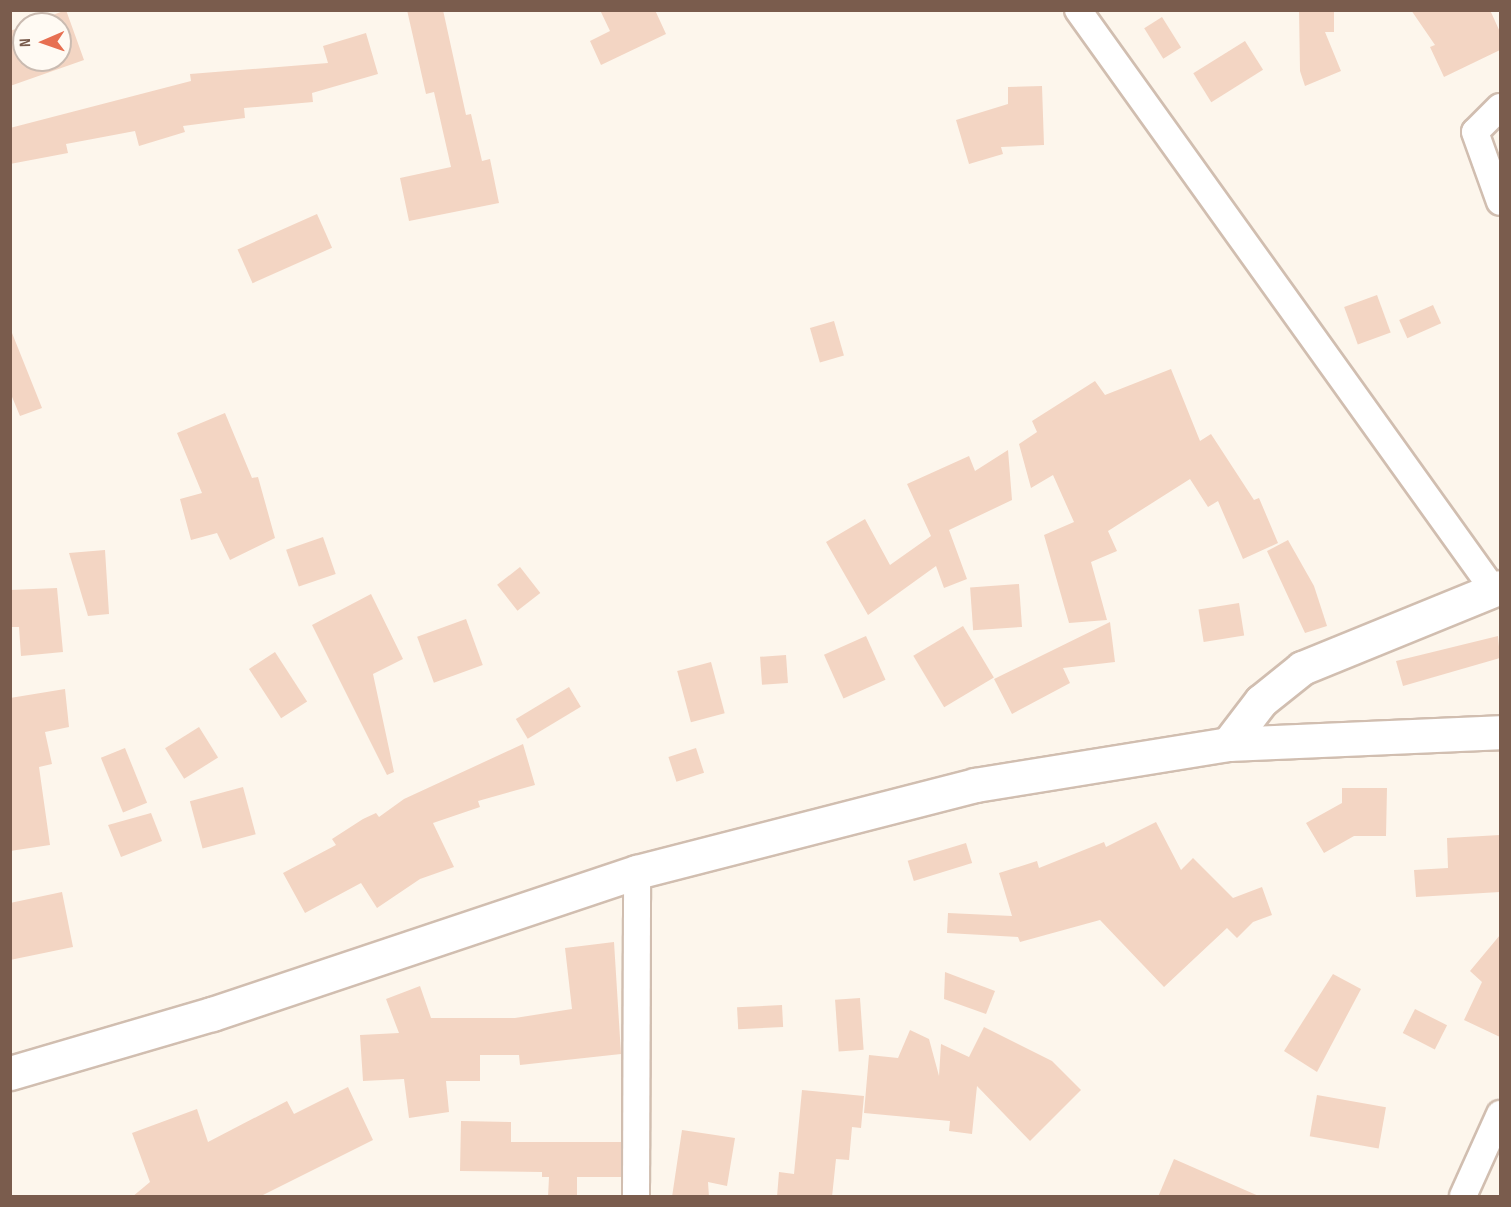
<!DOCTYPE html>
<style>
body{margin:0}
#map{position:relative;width:1511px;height:1207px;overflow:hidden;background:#fdf6ec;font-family:"Sofia Sans Condensed",sans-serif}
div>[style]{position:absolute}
.building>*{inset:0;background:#f3d5c3;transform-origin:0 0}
.roads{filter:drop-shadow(2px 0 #d1beb0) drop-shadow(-2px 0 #d1beb0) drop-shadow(0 2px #d1beb0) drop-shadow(0 -2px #d1beb0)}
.minor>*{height:26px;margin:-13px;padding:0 13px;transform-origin:13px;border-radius:13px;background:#fff}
.tertiary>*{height:33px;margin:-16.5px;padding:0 16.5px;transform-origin:16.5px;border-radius:16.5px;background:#fff}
.secondary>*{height:33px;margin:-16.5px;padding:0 16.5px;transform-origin:16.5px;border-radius:16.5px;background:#fff}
span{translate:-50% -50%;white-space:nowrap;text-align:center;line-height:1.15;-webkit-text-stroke:4.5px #fffaf3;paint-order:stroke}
.frame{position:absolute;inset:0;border:12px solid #7a5c4d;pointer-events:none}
.north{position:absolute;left:12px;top:12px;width:60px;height:60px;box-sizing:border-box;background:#fffaf3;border:2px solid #cabbb1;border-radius:50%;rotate:268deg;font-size:16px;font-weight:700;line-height:24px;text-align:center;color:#7a5c4d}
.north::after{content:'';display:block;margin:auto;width:21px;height:27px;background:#e76f51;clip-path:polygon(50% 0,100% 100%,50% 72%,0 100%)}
</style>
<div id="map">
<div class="building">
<div style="clip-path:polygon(66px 10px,84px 60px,10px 86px,10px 31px,24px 26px,24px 60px,60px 60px,60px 24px,29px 24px)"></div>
<div style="clip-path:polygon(407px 10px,443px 10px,466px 115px,471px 114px,482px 161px,490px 159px,499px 203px,409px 221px,400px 178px,451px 167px,434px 92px,426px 94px)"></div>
<div style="clip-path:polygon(600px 10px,655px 10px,666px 34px,601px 65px,590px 41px,610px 31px)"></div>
<div style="clip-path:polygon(1299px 10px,1334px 10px,1334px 32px,1325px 32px,1341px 71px,1305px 86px,1300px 71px)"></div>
<div style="clip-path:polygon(1411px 10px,1490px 10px,1500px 32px,1500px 50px,1444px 77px,1430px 47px,1435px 45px)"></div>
<div style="left:1162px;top:17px;width:36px;height:21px;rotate:58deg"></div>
<div style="clip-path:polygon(366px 33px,378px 74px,312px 93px,313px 102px,244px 108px,245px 118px,183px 126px,185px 132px,139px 146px,135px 131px,66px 144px,68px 153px,10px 164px,10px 128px,191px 81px,190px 74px,328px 63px,323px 46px)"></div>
<div style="left:1245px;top:41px;width:34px;height:61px;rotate:58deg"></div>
<div style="clip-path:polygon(1042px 86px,1044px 145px,1001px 147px,1003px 154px,969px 164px,956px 120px,1008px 104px,1008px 87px)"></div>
<div style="left:317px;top:214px;width:37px;height:87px;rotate:66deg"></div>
<div style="left:1377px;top:295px;width:40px;height:35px;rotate:70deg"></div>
<div style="left:1433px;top:305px;width:20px;height:37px;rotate:66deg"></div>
<div style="left:834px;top:321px;width:36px;height:25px;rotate:74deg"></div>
<div style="clip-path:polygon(12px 333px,42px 408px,20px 416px,10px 392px)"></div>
<div style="clip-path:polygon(1171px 369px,1200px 441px,1211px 434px,1254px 500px,1259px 498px,1278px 543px,1243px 559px,1218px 501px,1208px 507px,1190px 479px,1108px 531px,1117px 551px,1091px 562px,1107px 620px,1069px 623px,1044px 535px,1074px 522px,1053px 475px,1031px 488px,1019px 444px,1037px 432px,1032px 421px,1095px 381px,1105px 395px)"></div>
<div style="clip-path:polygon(225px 413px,252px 478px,258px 477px,275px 538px,230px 560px,217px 533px,191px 540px,180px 499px,202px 493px,177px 433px)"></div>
<div style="clip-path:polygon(1008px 450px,1012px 500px,949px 530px,967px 579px,944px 588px,936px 566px,868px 615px,826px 542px,865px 519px,890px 565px,931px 536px,907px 484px,969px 456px,975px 471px)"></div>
<div style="left:323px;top:537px;width:39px;height:39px;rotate:71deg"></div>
<div style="clip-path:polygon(1288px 540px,1314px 586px,1327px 626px,1305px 633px,1267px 551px)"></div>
<div style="clip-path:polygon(105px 550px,109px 614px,88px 616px,69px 553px)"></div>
<div style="left:520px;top:567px;width:33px;height:29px;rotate:52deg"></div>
<div style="left:1019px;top:584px;width:43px;height:49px;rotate:86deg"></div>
<div style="clip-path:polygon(57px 588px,63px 652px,21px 656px,19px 627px,10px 627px,10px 590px)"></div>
<div style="clip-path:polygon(371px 594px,403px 659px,373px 674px,394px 772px,387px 775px,312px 625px)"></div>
<div style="left:1239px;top:603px;width:33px;height:41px;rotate:81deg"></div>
<div style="left:466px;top:619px;width:49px;height:52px;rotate:70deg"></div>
<div style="clip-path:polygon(1110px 622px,1115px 662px,1063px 668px,1070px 683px,1012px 714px,994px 679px)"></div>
<div style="left:963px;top:626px;width:60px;height:58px;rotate:59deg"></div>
<div style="left:866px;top:636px;width:48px;height:46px;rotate:66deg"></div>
<div style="clip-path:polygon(1498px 636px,1500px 658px,1403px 686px,1396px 661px)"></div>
<div style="left:275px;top:652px;width:59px;height:31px;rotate:57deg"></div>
<div style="left:786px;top:655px;width:28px;height:26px;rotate:86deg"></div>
<div style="left:711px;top:662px;width:53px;height:35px;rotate:75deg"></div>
<div style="left:569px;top:687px;width:23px;height:62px;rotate:59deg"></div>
<div style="clip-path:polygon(65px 689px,69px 727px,45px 732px,52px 764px,39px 767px,50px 845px,10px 851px,10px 698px)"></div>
<div style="left:199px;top:727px;width:36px;height:40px;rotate:58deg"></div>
<div style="clip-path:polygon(523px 744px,535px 785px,478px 801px,480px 807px,433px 823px,454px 867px,420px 879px,377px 908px,361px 883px,305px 913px,283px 873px,336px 845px,332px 839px,363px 819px,376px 813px,379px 817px,404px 799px)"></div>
<div style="left:125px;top:748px;width:59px;height:26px;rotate:68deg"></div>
<div style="left:696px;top:748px;width:26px;height:29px;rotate:72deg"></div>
<div style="left:243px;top:787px;width:49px;height:55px;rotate:75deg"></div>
<div style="clip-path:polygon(1342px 788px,1387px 788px,1386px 836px,1354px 836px,1324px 853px,1306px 823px,1342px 803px)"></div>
<div style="clip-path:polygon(151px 813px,162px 841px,121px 857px,108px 825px)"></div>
<div style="clip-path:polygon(1156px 822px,1181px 870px,1193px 858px,1233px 898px,1262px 887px,1272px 915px,1253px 922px,1237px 938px,1227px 928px,1164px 987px,1100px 920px,1020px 942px,1018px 937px,947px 933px,948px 913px,1012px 916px,999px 873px,1037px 861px,1039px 868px,1104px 842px,1106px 847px)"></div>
<div style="clip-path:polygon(1500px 835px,1500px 892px,1416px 897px,1414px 870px,1448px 868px,1447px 838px)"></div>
<div style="left:966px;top:843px;width:21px;height:61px;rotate:73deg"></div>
<div style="clip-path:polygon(62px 892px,73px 947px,10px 960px,10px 903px)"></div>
<div style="clip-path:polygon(1500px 935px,1500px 1037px,1464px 1020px,1482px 982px,1470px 971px)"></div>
<div style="clip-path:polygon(614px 942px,621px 1054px,520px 1065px,519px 1055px,480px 1055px,480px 1081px,446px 1081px,449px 1112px,409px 1118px,404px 1079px,363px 1081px,360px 1035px,399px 1033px,386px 999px,420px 986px,431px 1018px,515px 1018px,572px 1009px,565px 948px)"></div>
<div style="clip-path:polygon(945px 972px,995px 991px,986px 1014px,944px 999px)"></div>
<div style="clip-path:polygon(1333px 974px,1361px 989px,1317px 1072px,1284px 1051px)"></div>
<div style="left:860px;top:998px;width:52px;height:25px;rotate:86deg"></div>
<div style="left:782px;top:1005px;width:22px;height:45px;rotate:87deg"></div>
<div style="left:1415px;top:1009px;width:36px;height:27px;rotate:27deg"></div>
<div style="clip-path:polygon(984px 1027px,1052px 1061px,1081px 1090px,1030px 1141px,977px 1086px,972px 1134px,949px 1131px,950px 1121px,864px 1113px,869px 1055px,898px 1058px,910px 1030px,929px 1039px,939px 1076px,941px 1044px,969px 1057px)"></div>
<div style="clip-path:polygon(348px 1087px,373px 1140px,259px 1197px,132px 1197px,150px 1182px,132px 1133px,197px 1109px,208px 1142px,287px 1101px,294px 1114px)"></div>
<div style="clip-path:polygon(802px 1090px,864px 1096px,861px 1128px,852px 1127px,849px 1160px,836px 1159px,832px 1197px,777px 1197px,779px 1172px,794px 1174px)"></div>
<div style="left:1317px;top:1095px;width:70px;height:42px;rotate:10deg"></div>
<div style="clip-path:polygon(461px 1121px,511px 1122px,511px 1142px,621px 1142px,621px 1177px,577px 1177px,577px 1197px,548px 1197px,549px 1177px,542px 1177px,542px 1172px,460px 1171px)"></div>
<div style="clip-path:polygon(682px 1130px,735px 1138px,727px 1186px,708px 1182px,709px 1197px,672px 1197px)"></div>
<div style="clip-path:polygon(1174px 1159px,1261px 1197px,1158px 1197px)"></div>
</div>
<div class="roads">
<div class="minor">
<div style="left:1078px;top:10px;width:712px;rotate:54.37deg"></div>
<div style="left:1500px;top:107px;width:35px;rotate:135deg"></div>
<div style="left:1475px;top:132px;width:74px;rotate:70.3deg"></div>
<div style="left:636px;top:1196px;width:324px;rotate:-89.8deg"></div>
<div style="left:1463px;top:1196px;width:90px;rotate:-65.7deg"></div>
</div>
<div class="tertiary">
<div style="left:1228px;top:744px;width:54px;rotate:-52.5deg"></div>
<div style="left:1261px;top:701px;width:53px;rotate:-38.8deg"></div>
<div style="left:1302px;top:668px;width:214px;rotate:-22.2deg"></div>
</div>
<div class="secondary">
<div style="left:10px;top:1073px;width:210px;rotate:-16.3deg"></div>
<div style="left:212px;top:1014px;width:448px;rotate:-18.5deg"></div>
<div style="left:637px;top:872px;width:349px;rotate:-14.4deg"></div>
<div style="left:975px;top:785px;width:256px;rotate:-9.2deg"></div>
<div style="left:1228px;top:744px;width:272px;rotate:-2.5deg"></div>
</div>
</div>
<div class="frame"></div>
<div class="north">N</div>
</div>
